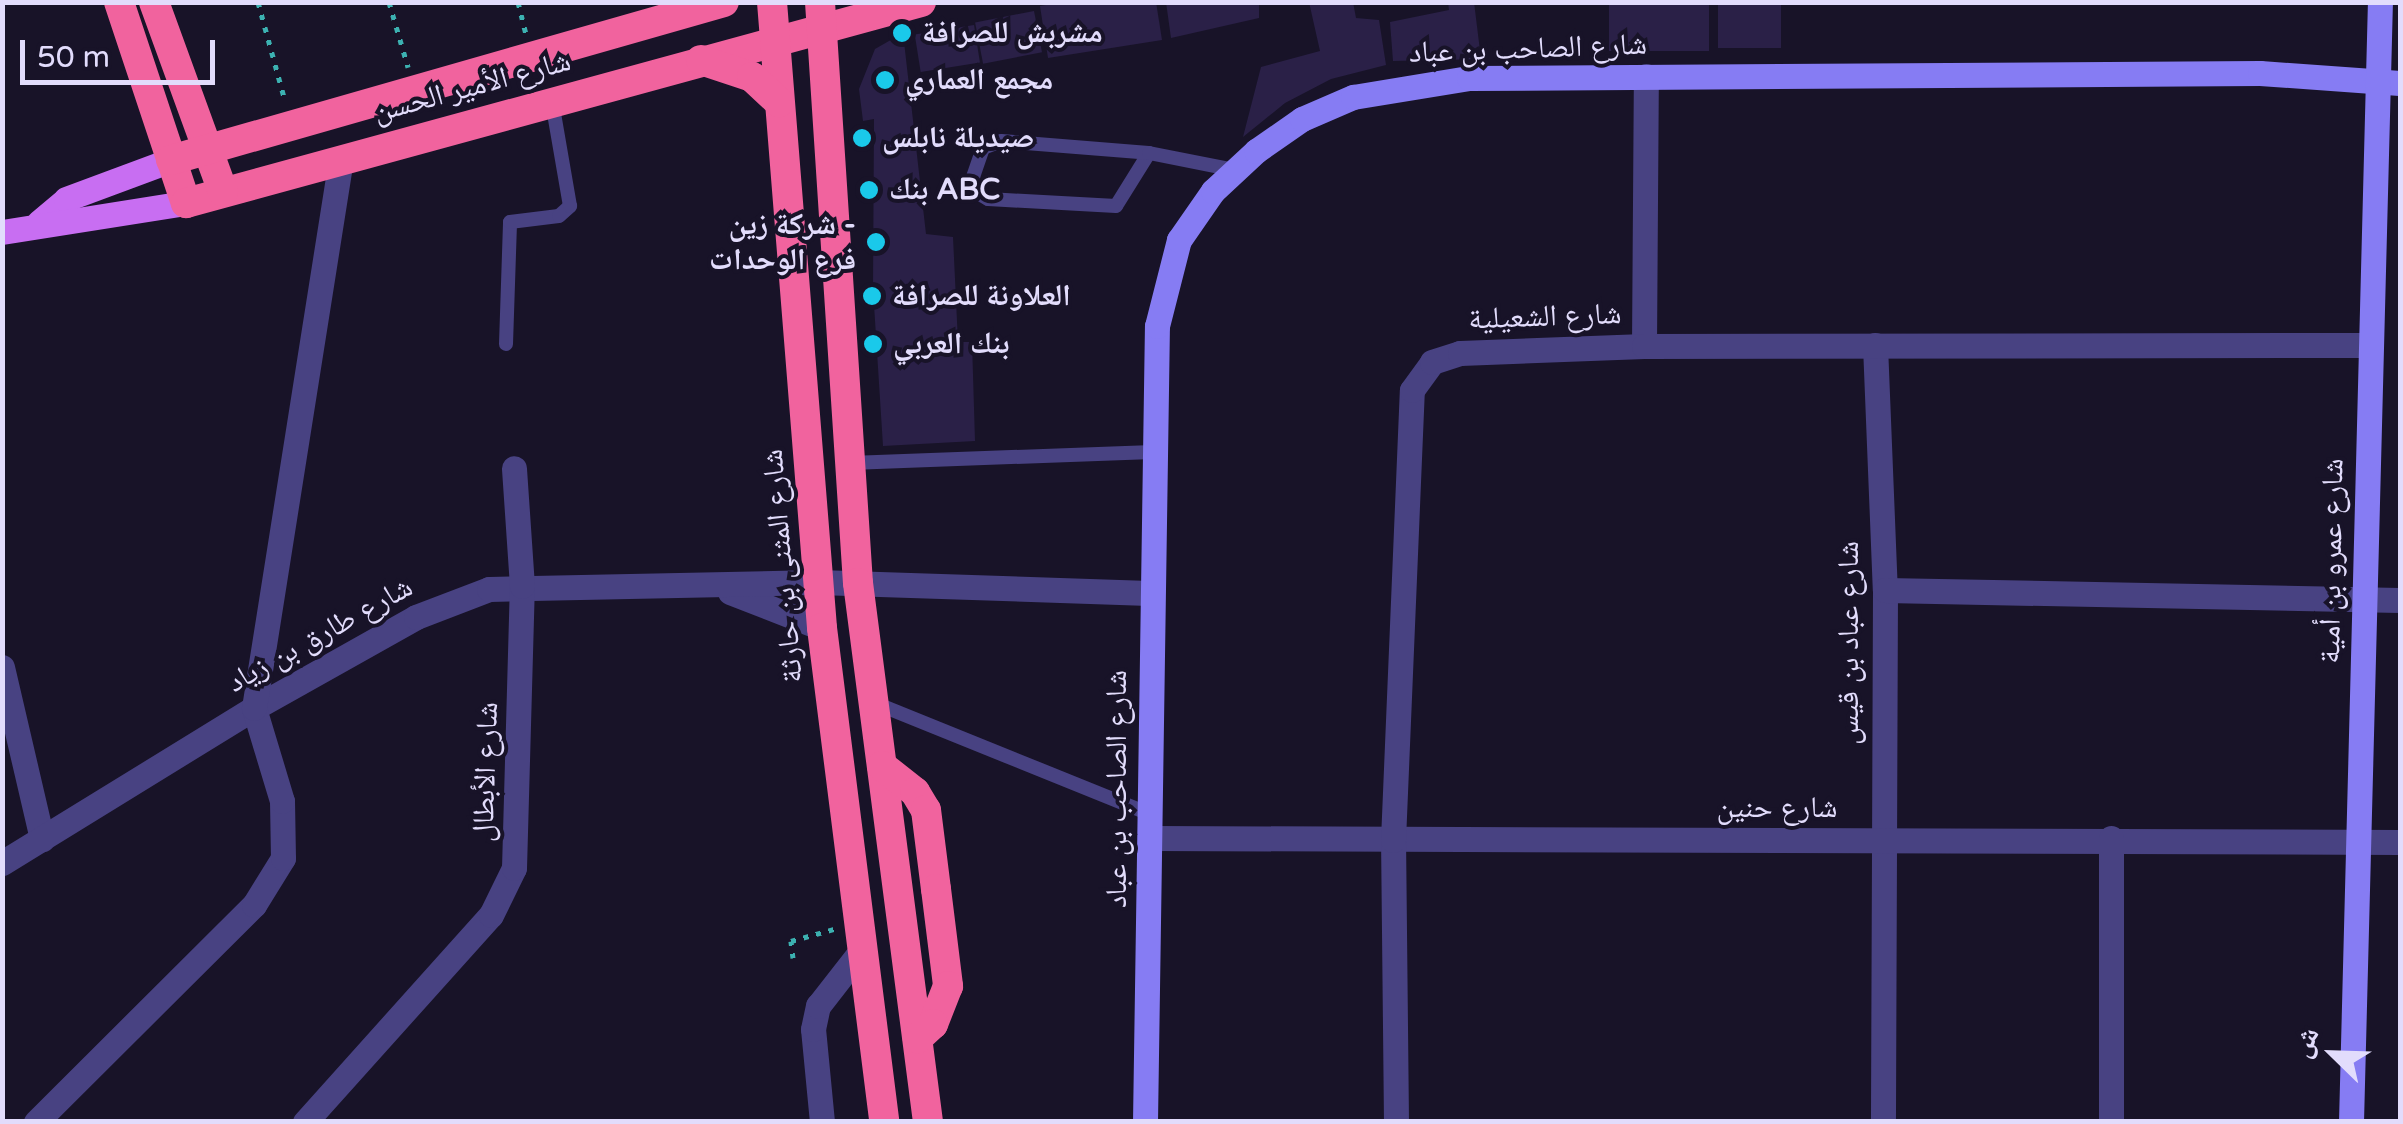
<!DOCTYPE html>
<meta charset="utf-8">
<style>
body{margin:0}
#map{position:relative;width:2403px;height:1124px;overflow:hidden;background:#181328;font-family:"Varela Round","Noto Naskh Arabic",sans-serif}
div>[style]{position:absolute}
.building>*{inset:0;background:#2a2047;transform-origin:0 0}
.path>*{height:5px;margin-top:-2.5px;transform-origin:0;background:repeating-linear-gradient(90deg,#3cb1b1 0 5px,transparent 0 13px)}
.lane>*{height:14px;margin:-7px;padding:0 7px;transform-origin:7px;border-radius:7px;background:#484282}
.street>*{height:25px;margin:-12.5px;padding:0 12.5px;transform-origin:12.5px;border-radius:12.5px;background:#484282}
.secondary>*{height:25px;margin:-12.5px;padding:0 12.5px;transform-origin:12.5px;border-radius:12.5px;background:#867cf3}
.primary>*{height:25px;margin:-12.5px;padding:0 12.5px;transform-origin:12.5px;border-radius:12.5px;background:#c86ef2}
.highway>*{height:30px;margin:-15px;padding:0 15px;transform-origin:15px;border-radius:15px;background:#f1639e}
.dots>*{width:28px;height:28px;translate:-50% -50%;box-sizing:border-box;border:5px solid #181328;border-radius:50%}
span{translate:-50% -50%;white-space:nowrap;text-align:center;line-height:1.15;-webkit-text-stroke:8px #181328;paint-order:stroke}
.poi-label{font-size:30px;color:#e2dcfc;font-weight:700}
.left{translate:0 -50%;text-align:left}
.right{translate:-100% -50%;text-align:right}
.street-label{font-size:30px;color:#e2dcfc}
.frame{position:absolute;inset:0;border:5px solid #e2dcfc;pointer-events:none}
.north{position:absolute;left:2283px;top:1004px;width:100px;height:100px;-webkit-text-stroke:8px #181328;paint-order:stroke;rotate:293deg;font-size:28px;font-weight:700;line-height:40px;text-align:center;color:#e2dcfc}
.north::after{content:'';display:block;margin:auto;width:35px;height:45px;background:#e2dcfc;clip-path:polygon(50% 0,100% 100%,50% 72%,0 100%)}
.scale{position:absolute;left:20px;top:40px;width:195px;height:45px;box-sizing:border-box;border:5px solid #e2dcfc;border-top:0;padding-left:12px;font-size:30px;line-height:35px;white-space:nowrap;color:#e2dcfc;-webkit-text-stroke:8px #181328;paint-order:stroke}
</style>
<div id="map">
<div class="building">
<div style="clip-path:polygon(1063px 2px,1156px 2px,1162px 40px,1048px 58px,1040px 6px)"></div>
<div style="clip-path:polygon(1166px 2px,1259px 2px,1259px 18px,1171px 38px)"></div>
<div style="clip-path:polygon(1309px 2px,1353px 2px,1356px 18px,1379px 20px,1386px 65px,1331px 79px,1285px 103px,1243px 137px,1261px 67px,1320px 51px)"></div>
<div style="clip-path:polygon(1448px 2px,1474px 2px,1481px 59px,1393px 61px,1390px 22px,1449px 10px)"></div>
<div style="left:1609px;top:2px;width:100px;height:49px"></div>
<div style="left:1718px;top:2px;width:63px;height:46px"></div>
<div style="left:1034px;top:11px;width:42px;height:60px;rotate:79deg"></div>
<div style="left:974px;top:25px;width:38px;height:60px;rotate:81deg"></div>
<div style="clip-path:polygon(903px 33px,926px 234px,953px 237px,958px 342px,972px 342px,975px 441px,883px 446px,873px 289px,874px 119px,863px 121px,859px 89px,875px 49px)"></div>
</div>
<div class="path">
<div style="left:258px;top:2px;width:103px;rotate:74.7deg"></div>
<div style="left:389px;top:2px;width:68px;rotate:73.7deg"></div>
<div style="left:518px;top:2px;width:32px;rotate:76deg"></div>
<div style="left:793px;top:958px;width:17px;rotate:-97deg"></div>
<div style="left:791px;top:941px;width:45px;rotate:-15.6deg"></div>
</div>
<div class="lane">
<div style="left:1149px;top:153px;width:62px;rotate:121.9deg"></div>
<div style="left:1116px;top:206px;width:128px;rotate:-176.9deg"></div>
<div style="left:988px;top:199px;width:14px;rotate:-150deg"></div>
<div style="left:976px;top:192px;width:15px;rotate:-101deg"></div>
<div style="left:973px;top:177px;width:31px;rotate:-71deg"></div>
<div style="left:983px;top:148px;width:19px;rotate:-21deg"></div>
<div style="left:1001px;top:141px;width:148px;rotate:4.6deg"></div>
<div style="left:1149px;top:153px;width:88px;rotate:11.2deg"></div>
<div style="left:506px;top:344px;width:122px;rotate:-88.1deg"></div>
<div style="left:510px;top:222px;width:49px;rotate:-7deg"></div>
<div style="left:559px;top:216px;width:15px;rotate:-42deg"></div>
<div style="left:570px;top:206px;width:106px;rotate:-99.8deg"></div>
<div style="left:850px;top:463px;width:303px;rotate:-2.1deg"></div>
<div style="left:875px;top:703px;width:299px;rotate:22deg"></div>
</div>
<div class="street">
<div style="left:1875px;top:345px;width:245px;rotate:87.7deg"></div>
<div style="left:1885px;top:590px;width:532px;rotate:90.22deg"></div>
<div style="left:1644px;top:346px;width:270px;rotate:-89.6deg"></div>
<div style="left:1885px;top:590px;width:515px;rotate:1.11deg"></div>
<div style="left:730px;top:592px;width:99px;rotate:21.4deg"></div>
<div style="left:2px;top:667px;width:177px;rotate:76.9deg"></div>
<div style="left:1152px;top:838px;width:1248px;rotate:0.18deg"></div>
<div style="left:2px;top:863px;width:296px;rotate:-31.6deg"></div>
<div style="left:254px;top:708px;width:186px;rotate:-29.3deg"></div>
<div style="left:416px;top:617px;width:78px;rotate:-21deg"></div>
<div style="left:489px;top:589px;width:329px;rotate:-1.2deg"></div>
<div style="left:818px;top:582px;width:331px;rotate:1.9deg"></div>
<div style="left:36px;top:1122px;width:308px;rotate:-44.9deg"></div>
<div style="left:254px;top:905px;width:55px;rotate:-58.3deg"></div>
<div style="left:283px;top:858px;width:57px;rotate:-91deg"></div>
<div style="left:282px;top:801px;width:97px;rotate:-106.8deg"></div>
<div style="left:254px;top:708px;width:556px;rotate:-81deg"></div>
<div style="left:305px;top:1122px;width:278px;rotate:-48.1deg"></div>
<div style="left:491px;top:915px;width:52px;rotate:-63.9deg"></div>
<div style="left:514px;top:868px;width:282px;rotate:-88.4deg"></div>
<div style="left:522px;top:586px;width:118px;rotate:-93.9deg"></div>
<div style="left:822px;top:1122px;width:93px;rotate:-95.5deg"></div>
<div style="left:813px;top:1029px;width:24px;rotate:-78deg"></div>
<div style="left:818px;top:1006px;width:68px;rotate:-52.1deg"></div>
<div style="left:1396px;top:1122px;width:282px;rotate:-90.6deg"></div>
<div style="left:1393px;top:840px;width:450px;rotate:-87.6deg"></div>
<div style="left:1412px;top:390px;width:34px;rotate:-54deg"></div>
<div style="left:1432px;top:362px;width:29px;rotate:-18deg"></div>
<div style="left:1460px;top:353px;width:184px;rotate:-2.2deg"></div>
<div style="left:1644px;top:346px;width:726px;rotate:-0.08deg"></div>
<div style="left:2111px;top:1122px;width:284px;rotate:-90deg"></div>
</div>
<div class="secondary">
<div style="left:1145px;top:1122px;width:796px;rotate:-89.14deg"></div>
<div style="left:1157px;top:326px;width:89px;rotate:-75.7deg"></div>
<div style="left:1179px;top:240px;width:60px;rotate:-55.2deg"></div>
<div style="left:1213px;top:191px;width:59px;rotate:-42.9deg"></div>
<div style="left:1256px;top:151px;width:56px;rotate:-34.8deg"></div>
<div style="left:1302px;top:119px;width:56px;rotate:-23.3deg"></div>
<div style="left:1353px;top:97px;width:118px;rotate:-9.3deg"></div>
<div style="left:1469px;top:78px;width:791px;rotate:-0.36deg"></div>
<div style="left:2260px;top:73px;width:140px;rotate:4.1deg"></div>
<div style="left:2351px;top:1122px;width:1120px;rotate:-88.52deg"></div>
</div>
<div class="primary">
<div style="left:39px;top:222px;width:35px;rotate:-40deg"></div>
<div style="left:66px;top:199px;width:112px;rotate:-20.4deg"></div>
<div style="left:2px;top:232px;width:186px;rotate:-9deg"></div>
</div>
<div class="highway">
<div style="left:119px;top:2px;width:212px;rotate:71.6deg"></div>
<div style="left:186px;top:203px;width:762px;rotate:-15.29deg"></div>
<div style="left:154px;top:2px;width:202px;rotate:70deg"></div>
<div style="left:772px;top:2px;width:628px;rotate:85.43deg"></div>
<div style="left:822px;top:628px;width:498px;rotate:82.8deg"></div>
<div style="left:820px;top:2px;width:582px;rotate:86.26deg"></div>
<div style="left:858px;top:583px;width:544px;rotate:82.6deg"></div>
<div style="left:701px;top:60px;width:54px;rotate:18.4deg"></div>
<div style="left:752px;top:77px;width:37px;rotate:43deg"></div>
<div style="left:171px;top:160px;width:575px;rotate:-15.95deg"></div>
<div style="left:882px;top:766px;width:42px;rotate:38.2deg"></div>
<div style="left:915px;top:792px;width:21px;rotate:59deg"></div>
<div style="left:926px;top:810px;width:80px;rotate:82.8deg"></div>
<div style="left:936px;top:889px;width:98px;rotate:82.9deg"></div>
<div style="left:948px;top:986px;width:41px;rotate:111.5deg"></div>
<div style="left:933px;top:1024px;width:21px;rotate:137deg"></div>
</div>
<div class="dots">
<div style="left:902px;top:33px;background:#1ac9ea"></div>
<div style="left:885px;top:80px;background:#1ac9ea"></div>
<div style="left:862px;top:138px;background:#1ac9ea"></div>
<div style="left:869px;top:190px;background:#1ac9ea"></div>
<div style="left:876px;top:242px;background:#1ac9ea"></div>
<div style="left:872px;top:296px;background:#1ac9ea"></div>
<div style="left:873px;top:344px;background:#1ac9ea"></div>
</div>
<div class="poi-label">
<span class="left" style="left:922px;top:33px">مشربش للصرافة</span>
<span class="left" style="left:905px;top:80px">مجمع العماري</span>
<span class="left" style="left:882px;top:138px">صيديلة نابلس</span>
<span class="left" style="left:889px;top:190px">بنك ABC</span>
<span class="right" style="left:856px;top:242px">شركة زين -<br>فرع الوحدات</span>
<span class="left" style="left:892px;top:296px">العلاونة للصرافة</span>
<span class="left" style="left:893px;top:344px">بنك العربي</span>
</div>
<div class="street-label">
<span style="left:1528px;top:49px;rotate:-2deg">شارع الصاحب بن عباد</span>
<span style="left:472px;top:87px;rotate:-15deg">شارع الأمير الحسن</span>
<span style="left:1545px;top:317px;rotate:-2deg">شارع الشعيلية</span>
<span style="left:2332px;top:561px;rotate:-89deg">شارع عمرو بن أمية</span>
<span style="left:783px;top:566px;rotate:-95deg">شارع المثنى بن حارثة</span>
<span style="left:320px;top:635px;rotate:-29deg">شارع طارق بن زياد</span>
<span style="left:1849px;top:643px;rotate:-90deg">شارع عباد بن قيس</span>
<span style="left:486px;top:772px;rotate:-88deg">شارع الأبطال</span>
<span style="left:1117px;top:789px;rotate:-90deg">شارع الصاحب بن عباد</span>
<span style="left:1777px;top:808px">شارع حنين</span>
</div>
<div class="frame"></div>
<div class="north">ش</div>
<div class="scale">50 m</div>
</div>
